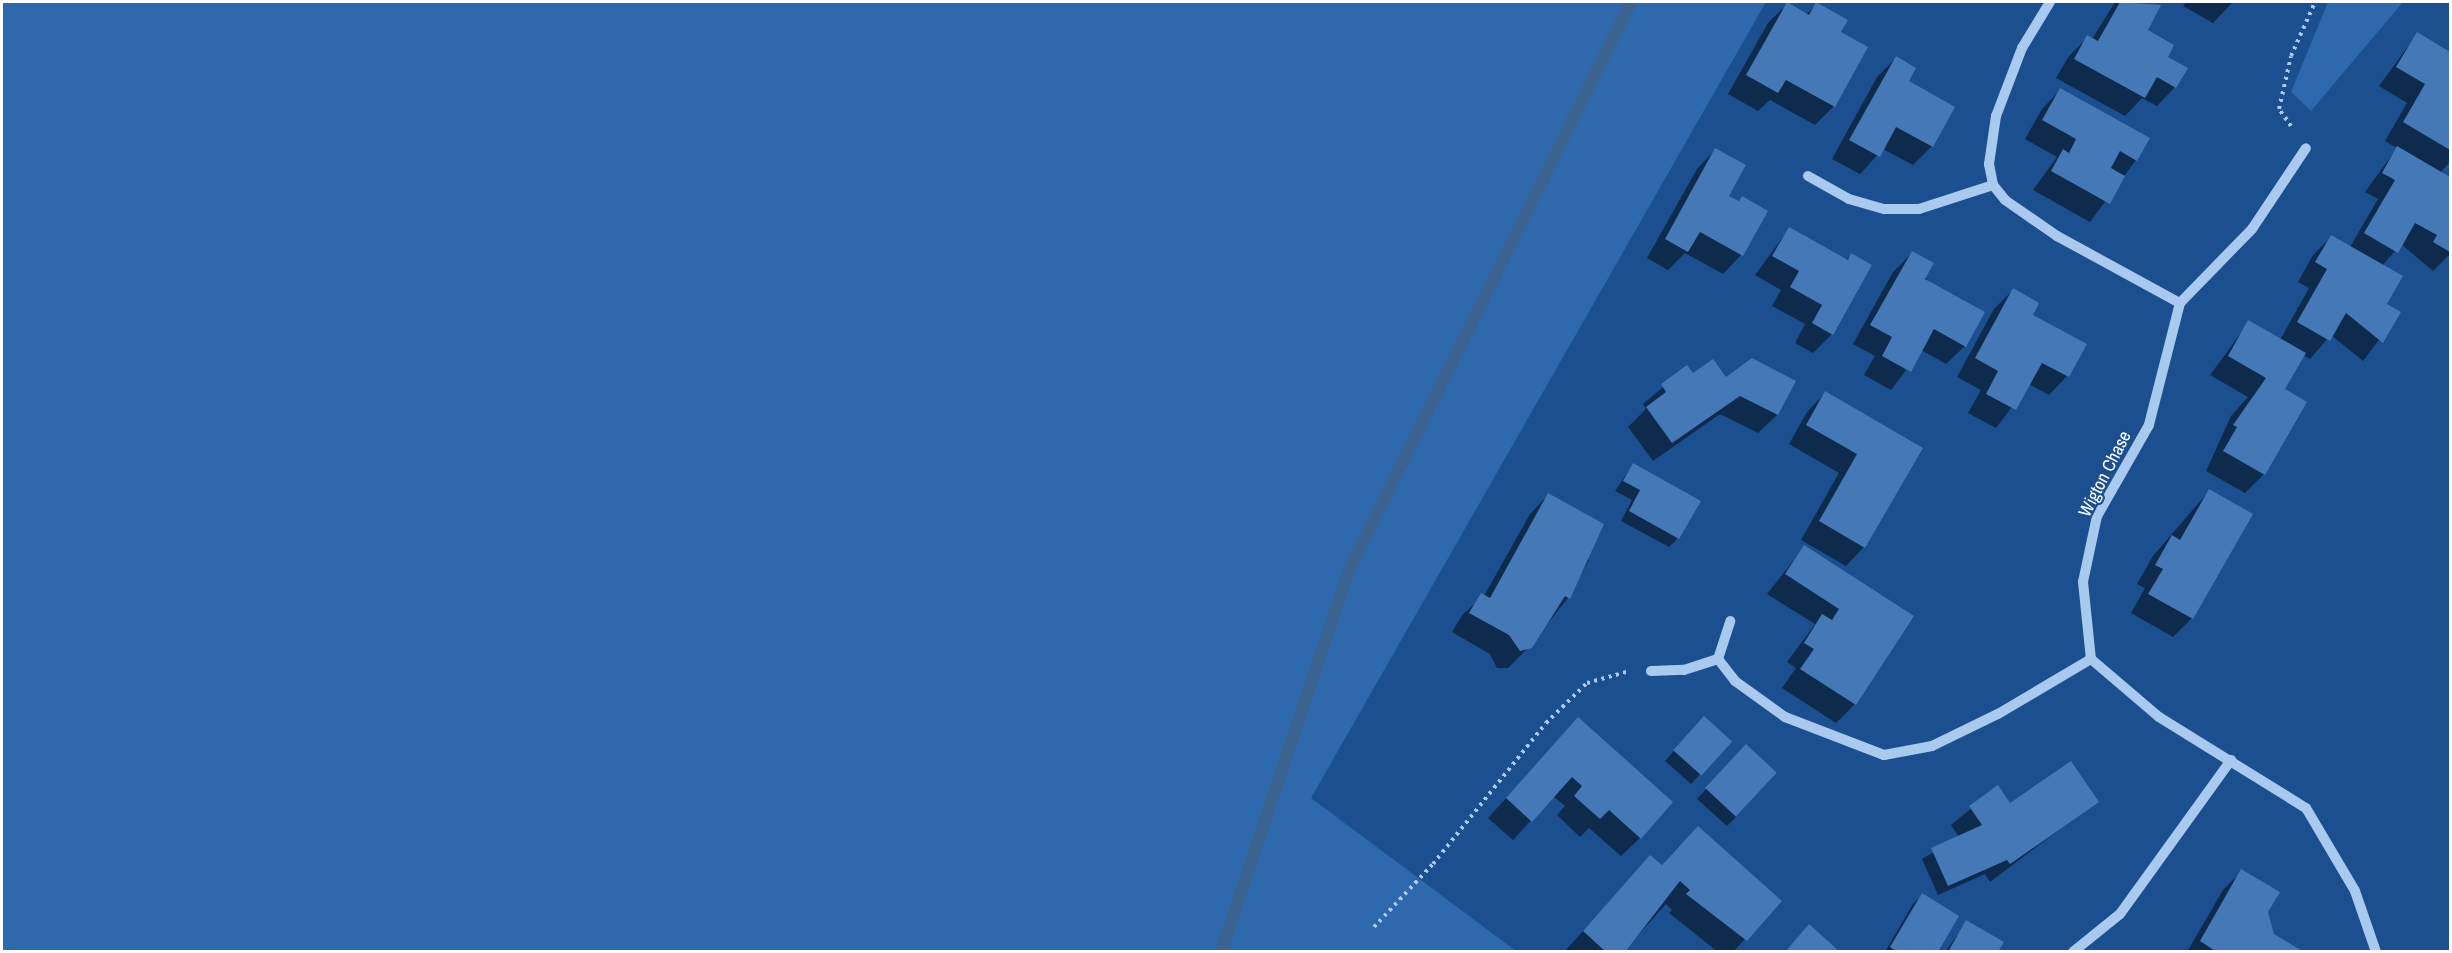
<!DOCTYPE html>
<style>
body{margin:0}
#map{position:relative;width:2452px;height:953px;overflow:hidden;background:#1b4f8f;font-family:"Archivo Narrow",sans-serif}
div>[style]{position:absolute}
.green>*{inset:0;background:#2e69ad}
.shadow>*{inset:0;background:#0007}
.stream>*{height:12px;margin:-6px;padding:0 6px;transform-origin:6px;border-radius:6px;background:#3c6290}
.building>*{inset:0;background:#4478b7;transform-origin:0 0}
.path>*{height:4px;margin-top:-2px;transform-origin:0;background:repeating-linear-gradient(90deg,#a9c9ee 0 3px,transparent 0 7.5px)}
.minor>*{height:10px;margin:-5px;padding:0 5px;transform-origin:5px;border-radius:5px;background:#a9c9ee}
span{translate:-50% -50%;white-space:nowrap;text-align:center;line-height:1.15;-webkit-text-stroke:4.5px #1b4f8f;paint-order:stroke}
.street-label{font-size:18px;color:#fff}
.frame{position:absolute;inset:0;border:3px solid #fff;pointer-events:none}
</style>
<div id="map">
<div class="green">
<div style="clip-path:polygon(2px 2px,1766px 2px,1311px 798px,1516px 951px,2px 951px)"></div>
<div style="clip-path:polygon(2328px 2px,2403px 2px,2311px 111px,2291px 92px)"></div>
</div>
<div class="shadow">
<div style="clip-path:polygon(2115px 2px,2159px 6px,2146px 31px,2166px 57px,2175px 87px,2157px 106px,2142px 98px,2125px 116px,2056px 78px,2069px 56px,2088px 37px,2092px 39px)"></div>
<div style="clip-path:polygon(2186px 2px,2233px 2px,2213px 23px,2183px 6px)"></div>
<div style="clip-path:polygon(1787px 4px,1806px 15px,1816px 4px,1839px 33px,1834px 106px,1815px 125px,1770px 100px,1758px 111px,1728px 94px,1768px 23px)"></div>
<div style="clip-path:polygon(2417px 34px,2450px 54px,2450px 162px,2440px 173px,2450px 179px,2450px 254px,2433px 271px,2401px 244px,2382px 266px,2384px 305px,2399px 313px,2363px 361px,2331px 335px,2310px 359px,2303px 355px,2283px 389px,2305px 402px,2264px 474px,2245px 493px,2206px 471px,2231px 416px,2248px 397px,2210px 375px,2249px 322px,2280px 340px,2309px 288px,2298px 282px,2313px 255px,2331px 237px,2350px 247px,2378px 199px,2365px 192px,2397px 148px,2385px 141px,2407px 103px,2379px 86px)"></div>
<div style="clip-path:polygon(1896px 58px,1907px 82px,1953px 107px,1932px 146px,1913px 165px,1883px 149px,1860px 174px,1832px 159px,1877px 77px)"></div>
<div style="clip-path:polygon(2060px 90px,2136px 160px,2090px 222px,2033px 190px,2057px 157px,2025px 139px,2042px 109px)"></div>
<div style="clip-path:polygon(1715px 150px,1727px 196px,1737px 202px,1742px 198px,1741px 255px,1723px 274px,1685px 253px,1668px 270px,1647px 258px,1697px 169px)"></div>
<div style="clip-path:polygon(1789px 229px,1846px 260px,1852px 255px,1832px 334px,1813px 353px,1795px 343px,1805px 324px,1772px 306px,1781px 290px,1755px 275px)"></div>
<div style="clip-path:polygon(1912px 253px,1965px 346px,1946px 364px,1921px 350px,1891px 390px,1864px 375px,1875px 356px,1853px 344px,1893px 272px)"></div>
<div style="clip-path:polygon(2013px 290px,2031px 315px,2085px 345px,2067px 376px,2049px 395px,2029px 384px,1996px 428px,1968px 413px,1981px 390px,1957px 377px,1994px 309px)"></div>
<div style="clip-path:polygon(1687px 367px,1693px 375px,1794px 382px,1777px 415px,1758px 433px,1720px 414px,1653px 461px,1628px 427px,1646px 409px,1643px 404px)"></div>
<div style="clip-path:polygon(1825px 393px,1921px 449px,1864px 547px,1846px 566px,1801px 540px,1839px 473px,1789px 444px,1807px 412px)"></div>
<div style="clip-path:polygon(1633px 465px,1678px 538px,1669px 547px,1621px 521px,1632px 500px,1615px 491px)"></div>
<div style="clip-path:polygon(2209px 491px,2251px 515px,2191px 619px,2173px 637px,2131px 613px,2145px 588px,2137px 584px,2153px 556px)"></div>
<div style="clip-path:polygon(1548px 495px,1589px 560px,1568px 598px,1527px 649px,1508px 668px,1497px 668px,1490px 654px,1452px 632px,1463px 614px,1484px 596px,1530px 514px)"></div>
<div style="clip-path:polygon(1804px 547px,1912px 616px,1855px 704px,1836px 723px,1782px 688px,1796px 668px,1787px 662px,1815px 624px,1767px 594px)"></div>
<div style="clip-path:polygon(1578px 719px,1640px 838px,1621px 856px,1589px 828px,1580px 837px,1557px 815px,1565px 806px,1553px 796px,1513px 840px,1488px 818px)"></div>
<div style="clip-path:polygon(1695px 727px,1729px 742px,1691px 784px,1665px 761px)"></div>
<div style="clip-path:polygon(1736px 756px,1736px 817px,1727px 826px,1697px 799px)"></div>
<div style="clip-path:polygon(1997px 787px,2010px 805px,2097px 801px,1990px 882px,1985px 874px,1938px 895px,1922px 859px,1959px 837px,1951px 825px)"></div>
<div style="clip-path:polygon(1679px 846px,1745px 939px,1733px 952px,1718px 952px,1669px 913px,1672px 910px,1666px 904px,1623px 952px,1565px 951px,1650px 857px,1661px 866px)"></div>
<div style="clip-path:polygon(2242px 871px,2267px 912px,2273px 935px,2301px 952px,2187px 952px,2223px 890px)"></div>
<div style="clip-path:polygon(1922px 895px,1936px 952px,1885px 952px,1913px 904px)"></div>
<div style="clip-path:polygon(1967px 922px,1997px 952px,1945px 952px)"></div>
</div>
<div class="stream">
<div style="left:1221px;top:952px;width:403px;rotate:-71.5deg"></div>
<div style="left:1349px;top:570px;width:634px;rotate:-63.6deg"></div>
</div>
<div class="building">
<div style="clip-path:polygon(1787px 2px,1809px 15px,1816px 2px,1848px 20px,1841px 32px,1868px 47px,1835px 107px,1786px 80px,1778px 93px,1746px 75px)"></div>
<div style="clip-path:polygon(2120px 2px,2161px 5px,2148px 30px,2174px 45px,2168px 57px,2188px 68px,2176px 88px,2157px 77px,2145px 98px,2074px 59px,2087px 35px,2098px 41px)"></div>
<div style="clip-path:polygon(2417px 32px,2450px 52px,2450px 150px,2403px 122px,2425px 84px,2396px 67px)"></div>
<div style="clip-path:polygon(1896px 56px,1916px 68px,1909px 81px,1955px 107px,1933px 147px,1896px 127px,1880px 157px,1849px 140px)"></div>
<div style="clip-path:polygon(2060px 88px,2150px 138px,2137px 161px,2120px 151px,2111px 168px,2125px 176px,2110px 204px,2051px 171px,2063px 149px,2069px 153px,2076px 139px,2042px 120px)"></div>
<div style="clip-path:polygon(2397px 146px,2450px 177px,2450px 252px,2433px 242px,2437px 235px,2415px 223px,2398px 253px,2364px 233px,2395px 180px,2382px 173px)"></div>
<div style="clip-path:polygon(1715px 148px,1746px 165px,1729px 196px,1739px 201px,1742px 196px,1768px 211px,1743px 256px,1700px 232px,1688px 252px,1665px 239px)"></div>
<div style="clip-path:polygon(1789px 227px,1848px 260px,1851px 253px,1872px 265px,1833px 335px,1812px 323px,1822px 305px,1790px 287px,1799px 271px,1772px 256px)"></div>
<div style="clip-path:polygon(2331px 235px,2403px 276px,2387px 304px,2401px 312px,2383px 343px,2346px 313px,2330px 341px,2297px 322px,2327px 269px,2315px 262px)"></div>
<div style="clip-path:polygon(1912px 251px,1934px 263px,1925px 279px,1985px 312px,1966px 347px,1934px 329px,1911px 372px,1882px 356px,1892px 337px,1870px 325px)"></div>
<div style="clip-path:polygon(2013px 288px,2039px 303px,2033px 315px,2087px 344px,2069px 377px,2042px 363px,2016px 410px,1986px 394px,1998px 371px,1975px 358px)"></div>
<div style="clip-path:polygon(2248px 320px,2306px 353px,2285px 389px,2307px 402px,2265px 475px,2223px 451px,2237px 427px,2233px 425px,2266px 378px,2228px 356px)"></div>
<div style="clip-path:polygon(1752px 358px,1796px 381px,1778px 415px,1740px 396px,1672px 443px,1646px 407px,1666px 392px,1661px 384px,1687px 365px,1693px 373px,1713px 359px,1726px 377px)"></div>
<div style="clip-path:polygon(1825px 391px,1923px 448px,1865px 548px,1819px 521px,1857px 454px,1806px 425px)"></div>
<div style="clip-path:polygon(1633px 463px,1701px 501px,1679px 539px,1629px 511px,1640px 490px,1623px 481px)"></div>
<div style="clip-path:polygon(2209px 489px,2253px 514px,2193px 619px,2148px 594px,2163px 569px,2155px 565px,2172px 535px,2180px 540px)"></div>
<div style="clip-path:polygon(1548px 493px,1604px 524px,1570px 599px,1565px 596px,1532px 648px,1520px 651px,1509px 635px,1469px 613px,1481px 593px,1490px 598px)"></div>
<div style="clip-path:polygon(1804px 545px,1914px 616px,1856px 705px,1800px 669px,1814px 649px,1804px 643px,1822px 614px,1832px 620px,1839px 609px,1785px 574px)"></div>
<div style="left:1704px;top:716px;width:38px;height:46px;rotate:42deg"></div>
<div style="clip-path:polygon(1578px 717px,1673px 802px,1641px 839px,1609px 810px,1600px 819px,1574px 796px,1582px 786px,1572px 777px,1532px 822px,1506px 798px)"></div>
<div style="left:1746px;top:744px;width:42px;height:60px;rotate:43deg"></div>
<div style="clip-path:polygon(2071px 761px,2099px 802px,2010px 864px,2007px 860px,1948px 886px,1931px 848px,1982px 825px,1969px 806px,1998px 785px,2010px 803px)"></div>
<div style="clip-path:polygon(1698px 826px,1782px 901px,1747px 941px,1686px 894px,1690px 890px,1680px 881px,1625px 952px,1606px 952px,1583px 931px,1650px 855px,1662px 865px)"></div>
<div style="clip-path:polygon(2241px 869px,2280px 892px,2268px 912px,2274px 934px,2304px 952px,2217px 952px,2200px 941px)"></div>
<div style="clip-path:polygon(1922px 893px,1959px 916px,1938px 952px,1897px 952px,1890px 947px)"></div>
<div style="clip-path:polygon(1966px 920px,2004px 942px,1998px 952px,1948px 952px)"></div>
<div style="clip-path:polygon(1809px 924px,1840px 952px,1785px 952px)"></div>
</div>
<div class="path">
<div style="left:2291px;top:126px;width:21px;rotate:-125deg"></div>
<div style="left:2279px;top:109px;width:54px;rotate:-77.2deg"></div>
<div style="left:2291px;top:56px;width:59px;rotate:-66deg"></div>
<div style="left:1374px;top:927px;width:86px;rotate:-46.9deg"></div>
<div style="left:1433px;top:864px;width:181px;rotate:-51.3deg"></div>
<div style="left:1546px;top:723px;width:57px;rotate:-44.3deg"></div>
<div style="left:1587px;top:683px;width:41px;rotate:-15.8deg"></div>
</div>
<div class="minor">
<div style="left:2050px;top:2px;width:54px;rotate:121.3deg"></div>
<div style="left:2022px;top:48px;width:73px;rotate:110.9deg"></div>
<div style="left:1996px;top:116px;width:49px;rotate:98.3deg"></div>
<div style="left:1989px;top:164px;width:21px;rotate:79deg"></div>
<div style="left:1993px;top:185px;width:19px;rotate:51deg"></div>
<div style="left:2005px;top:200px;width:63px;rotate:34.7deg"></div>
<div style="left:2057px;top:236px;width:140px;rotate:28.6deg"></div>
<div style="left:2180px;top:303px;width:126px;rotate:104.3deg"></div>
<div style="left:2149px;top:425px;width:105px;rotate:119.7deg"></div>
<div style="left:2097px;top:516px;width:67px;rotate:102deg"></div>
<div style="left:2083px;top:582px;width:77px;rotate:84.1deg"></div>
<div style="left:2091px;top:659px;width:89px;rotate:40.5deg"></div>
<div style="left:2159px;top:717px;width:173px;rotate:31.8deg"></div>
<div style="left:2306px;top:808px;width:96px;rotate:59.4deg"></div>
<div style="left:2355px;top:891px;width:65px;rotate:71deg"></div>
<div style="left:1808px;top:176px;width:47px;rotate:29.3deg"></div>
<div style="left:1849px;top:199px;width:37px;rotate:16deg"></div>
<div style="left:1885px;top:209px;width:34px"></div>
<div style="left:1919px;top:209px;width:78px;rotate:-18deg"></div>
<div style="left:2180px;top:303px;width:103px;rotate:-45.8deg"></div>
<div style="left:2252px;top:229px;width:97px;rotate:-56.3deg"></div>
<div style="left:1718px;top:659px;width:28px;rotate:52deg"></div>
<div style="left:1735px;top:681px;width:62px;rotate:35.8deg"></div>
<div style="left:1785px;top:717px;width:106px;rotate:21deg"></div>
<div style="left:1884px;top:755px;width:49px;rotate:-10.6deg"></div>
<div style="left:1932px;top:746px;width:73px;rotate:-25.9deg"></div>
<div style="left:1998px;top:714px;width:108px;rotate:-30.6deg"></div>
<div style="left:1651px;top:671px;width:33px;rotate:-2deg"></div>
<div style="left:1684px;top:670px;width:36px;rotate:-18deg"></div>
<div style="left:1718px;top:659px;width:40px;rotate:-72deg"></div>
<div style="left:2073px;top:952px;width:60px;rotate:-39deg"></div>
<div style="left:2120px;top:914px;width:190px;rotate:-54.2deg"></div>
</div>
<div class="street-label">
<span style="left:2105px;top:474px;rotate:-63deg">Wigton Chase</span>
</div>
<div class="frame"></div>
</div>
